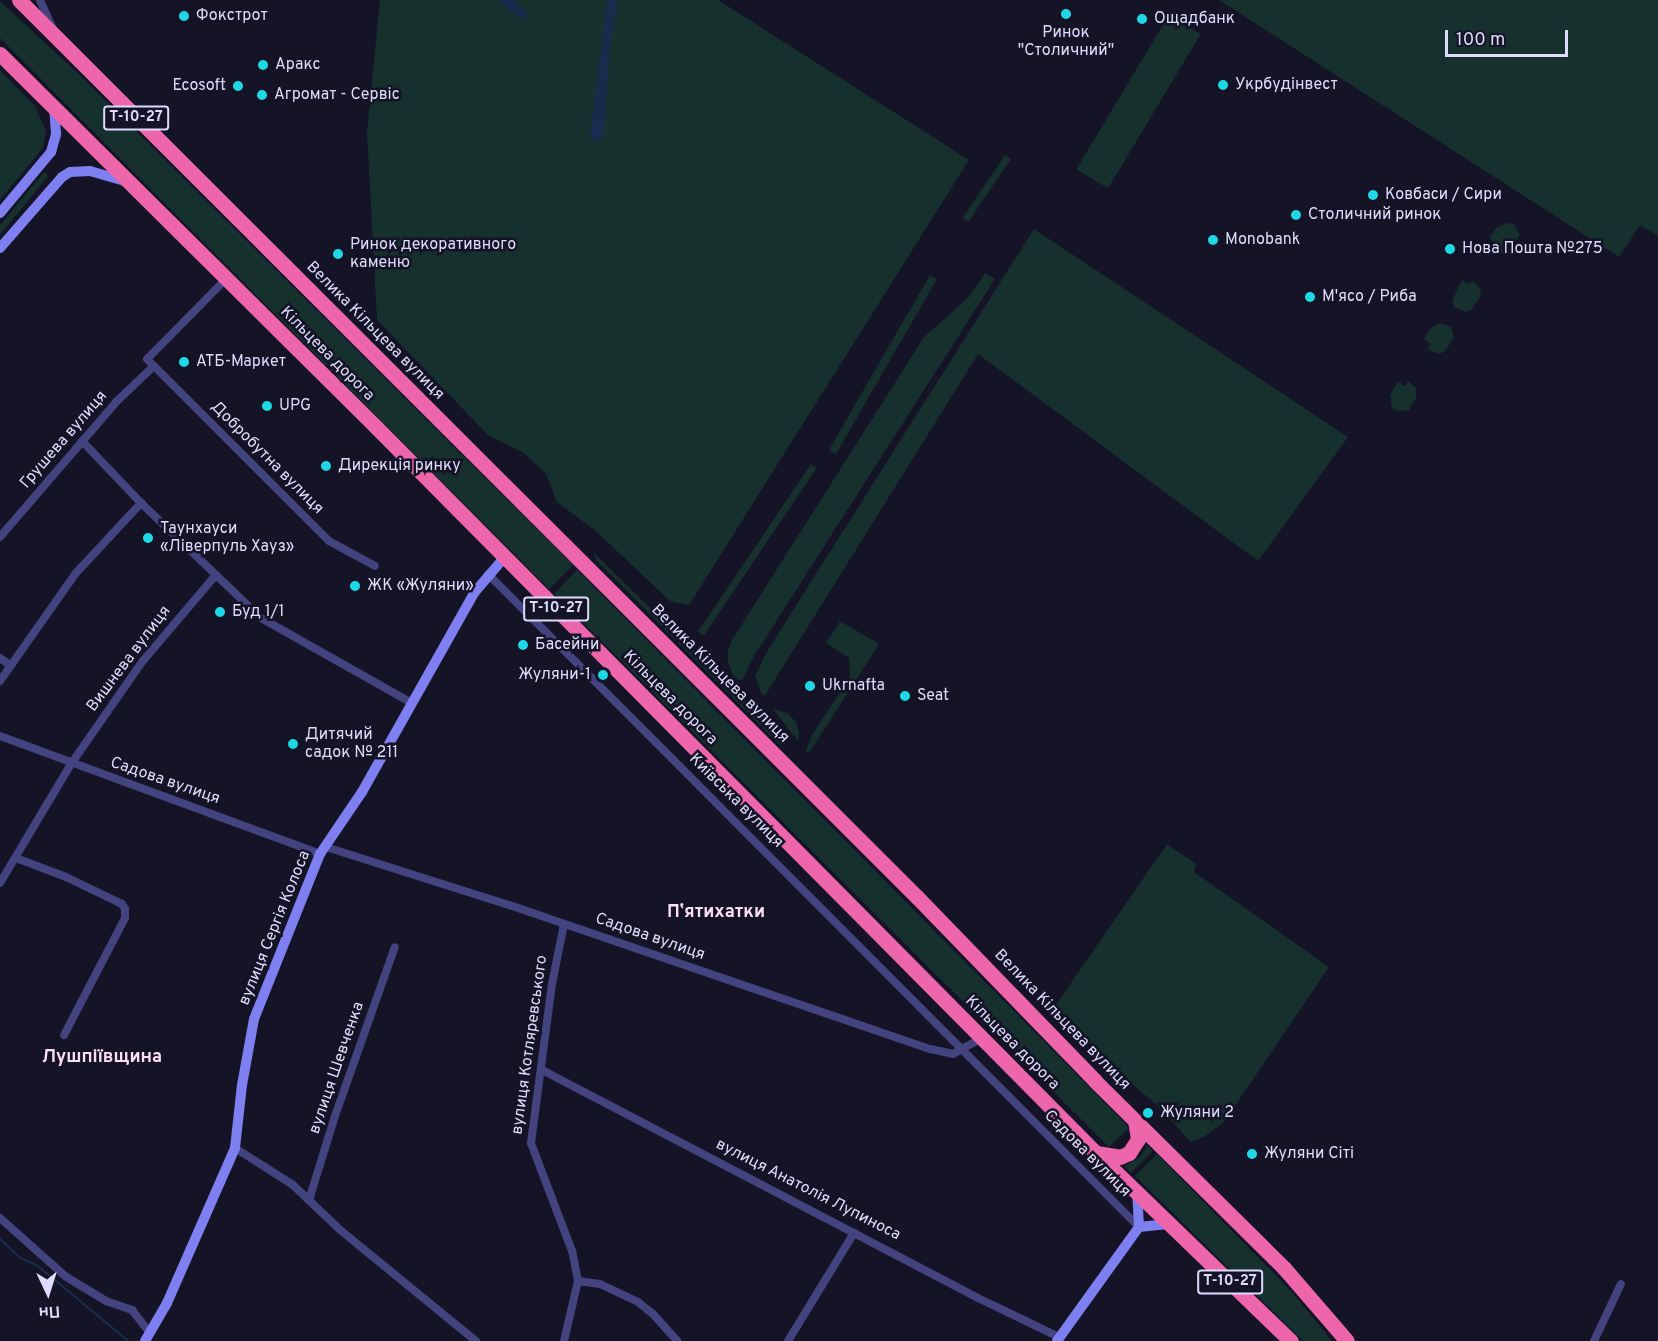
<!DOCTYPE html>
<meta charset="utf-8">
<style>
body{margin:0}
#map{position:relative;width:1658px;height:1341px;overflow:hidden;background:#151326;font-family:Overpass,sans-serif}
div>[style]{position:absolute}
.green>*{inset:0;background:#16302e;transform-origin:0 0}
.water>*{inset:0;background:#172d4b}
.stream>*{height:2px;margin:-1px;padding:0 1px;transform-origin:1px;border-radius:1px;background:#172d4b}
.street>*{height:8px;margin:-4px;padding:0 4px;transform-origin:4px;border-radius:4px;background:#434380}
.secondary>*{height:10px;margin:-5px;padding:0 5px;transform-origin:5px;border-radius:5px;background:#7e7ff0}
.highway>*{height:15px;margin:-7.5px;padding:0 7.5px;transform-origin:7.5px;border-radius:7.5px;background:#ed65ab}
.dots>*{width:16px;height:16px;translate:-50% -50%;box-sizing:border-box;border:3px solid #151326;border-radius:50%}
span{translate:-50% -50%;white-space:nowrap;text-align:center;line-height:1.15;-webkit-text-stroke:5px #151326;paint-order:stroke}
.shield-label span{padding:2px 4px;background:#151326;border:2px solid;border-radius:4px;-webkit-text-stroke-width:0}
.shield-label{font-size:15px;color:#dedcfb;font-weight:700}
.poi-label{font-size:16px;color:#dedcfb}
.left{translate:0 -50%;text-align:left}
.right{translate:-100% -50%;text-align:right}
.street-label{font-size:16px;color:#dedcfb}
.neighbourhood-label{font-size:18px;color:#fbdef2;font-weight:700}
.north{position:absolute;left:18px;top:1263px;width:60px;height:60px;-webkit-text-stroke:4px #151326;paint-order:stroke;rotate:176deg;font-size:16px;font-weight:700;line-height:24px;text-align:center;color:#dedcfb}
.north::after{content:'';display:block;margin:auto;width:21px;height:27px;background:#dedcfb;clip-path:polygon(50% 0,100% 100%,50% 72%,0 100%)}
.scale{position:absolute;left:1445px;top:30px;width:123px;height:27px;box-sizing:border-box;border:3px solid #dedcfb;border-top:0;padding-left:8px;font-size:18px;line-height:21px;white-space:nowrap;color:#dedcfb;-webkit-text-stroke:4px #151326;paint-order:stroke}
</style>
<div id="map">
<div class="green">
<div style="clip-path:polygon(380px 0,718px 0,969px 160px,689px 605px,670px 601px,597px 532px,557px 502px,546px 474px,524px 453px,489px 436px,377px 320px,367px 132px)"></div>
<div style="clip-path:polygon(1219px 0,1658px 0,1658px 236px,1640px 225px,1619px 257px)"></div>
<div style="clip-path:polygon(0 1px,83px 78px,573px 565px,549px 589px,0 38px)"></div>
<div style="left:1169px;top:15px;width:37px;height:180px;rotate:31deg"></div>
<div style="clip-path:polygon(0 70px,35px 106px,46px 131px,43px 148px,0 200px)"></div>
<div style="left:1005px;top:155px;width:7px;height:76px;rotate:34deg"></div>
<div style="clip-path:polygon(44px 172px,48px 176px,0 235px,0 225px)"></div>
<div style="clip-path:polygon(1508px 223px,1514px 224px,1520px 235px,1508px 252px,1499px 253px,1491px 249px,1495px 243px,1489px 238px,1497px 227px)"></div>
<div style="clip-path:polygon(1034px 229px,1348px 437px,1258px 561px,978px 354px,766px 694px,762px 695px,755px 676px,766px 653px)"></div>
<div style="clip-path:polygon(985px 273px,995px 279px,754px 656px,742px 680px,738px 680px,733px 675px,728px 661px,728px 650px,732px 640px,924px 337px,969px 297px)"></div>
<div style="left:930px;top:275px;width:8px;height:202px;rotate:30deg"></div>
<div style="clip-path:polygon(1462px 280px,1468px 284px,1473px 281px,1480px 289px,1481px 295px,1471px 310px,1466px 312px,1454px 307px,1452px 301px)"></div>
<div style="clip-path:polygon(1440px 323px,1451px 327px,1454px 338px,1445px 351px,1439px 354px,1427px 349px,1431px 344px,1424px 339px,1431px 328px)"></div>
<div style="clip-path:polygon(1408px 381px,1416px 388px,1416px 398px,1409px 410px,1398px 411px,1392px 408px,1390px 395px,1398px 382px,1405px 386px)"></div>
<div style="left:811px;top:464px;width:7px;height:202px;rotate:34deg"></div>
<div style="clip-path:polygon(594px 553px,759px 715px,784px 749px,596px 560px)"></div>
<div style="clip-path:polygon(577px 570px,1124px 1122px,1129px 1128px,1109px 1147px,554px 594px)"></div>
<div style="clip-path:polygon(840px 621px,879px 644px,809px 753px,806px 751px,812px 735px,850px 677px,849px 658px,826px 643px)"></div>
<div style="clip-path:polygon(773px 709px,787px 713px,796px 722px,799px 733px,798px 741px)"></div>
<div style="clip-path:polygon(1167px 844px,1196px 864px,1194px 872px,1329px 967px,1224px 1122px,1204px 1137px,1191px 1142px,1156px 1104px,1122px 1076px,1055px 1006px)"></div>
<div style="clip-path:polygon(1147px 1145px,1153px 1151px,1131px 1173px,1124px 1166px,1141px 1156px)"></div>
<div style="clip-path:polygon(1157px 1154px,1292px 1292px,1332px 1341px,1303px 1341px,1135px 1176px)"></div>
</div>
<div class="water">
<div style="clip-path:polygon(497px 0,516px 0,529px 16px,523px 20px)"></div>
<div style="clip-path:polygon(607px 0,618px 0,610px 49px,604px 136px,597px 142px,593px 141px,590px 136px)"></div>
</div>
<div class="stream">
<div style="left:0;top:1239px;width:26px;rotate:43deg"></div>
<div style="left:19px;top:1257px;width:21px;rotate:25deg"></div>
<div style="left:38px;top:1266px;width:117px;rotate:39.8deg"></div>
</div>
<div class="street">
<div style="left:40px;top:0;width:32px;rotate:66deg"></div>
<div style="left:226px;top:279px;width:112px;rotate:134.6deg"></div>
<div style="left:147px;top:359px;width:257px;rotate:45deg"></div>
<div style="left:329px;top:541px;width:52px;rotate:28.5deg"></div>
<div style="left:82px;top:441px;width:86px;rotate:46.4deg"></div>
<div style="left:141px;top:503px;width:166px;rotate:43.8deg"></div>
<div style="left:261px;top:618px;width:171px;rotate:29.4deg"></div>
<div style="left:0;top:537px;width:178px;rotate:-49.3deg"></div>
<div style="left:116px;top:402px;width:52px;rotate:-43.5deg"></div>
<div style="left:488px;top:574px;width:922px;rotate:45.09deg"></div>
<div style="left:0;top:658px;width:12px;rotate:35deg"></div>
<div style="left:0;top:681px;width:132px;rotate:-54.9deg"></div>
<div style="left:76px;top:573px;width:96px;rotate:-47.1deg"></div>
<div style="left:0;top:736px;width:341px;rotate:20.2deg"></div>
<div style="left:326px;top:847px;width:205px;rotate:17.6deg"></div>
<div style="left:521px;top:909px;width:432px;rotate:18.9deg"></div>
<div style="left:930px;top:1049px;width:24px;rotate:12deg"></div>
<div style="left:953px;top:1054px;width:33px;rotate:-29deg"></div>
<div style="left:16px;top:858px;width:53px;rotate:20.8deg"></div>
<div style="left:66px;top:877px;width:62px;rotate:25.7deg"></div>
<div style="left:122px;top:904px;width:6px;rotate:59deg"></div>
<div style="left:125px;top:909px;width:9px;rotate:90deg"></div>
<div style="left:125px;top:918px;width:132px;rotate:117.5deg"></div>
<div style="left:0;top:883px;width:139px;rotate:-59.2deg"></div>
<div style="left:71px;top:764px;width:124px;rotate:-55.2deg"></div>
<div style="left:142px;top:662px;width:113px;rotate:-49.7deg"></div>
<div style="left:542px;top:1070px;width:492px;rotate:27.6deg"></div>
<div style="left:978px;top:1298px;width:90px;rotate:25.7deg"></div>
<div style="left:235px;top:1148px;width:69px;rotate:32.5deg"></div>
<div style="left:293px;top:1185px;width:64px;rotate:43.7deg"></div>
<div style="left:339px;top:1229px;width:177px;rotate:39.3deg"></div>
<div style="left:309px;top:1200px;width:88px;rotate:-72.8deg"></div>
<div style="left:335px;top:1116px;width:179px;rotate:-70.5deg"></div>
<div style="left:0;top:1218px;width:87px;rotate:41.7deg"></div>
<div style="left:65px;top:1276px;width:48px;rotate:31.4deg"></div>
<div style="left:106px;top:1301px;width:28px;rotate:19deg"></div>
<div style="left:132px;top:1310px;width:29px;rotate:52deg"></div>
<div style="left:578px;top:1281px;width:22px;rotate:8deg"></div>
<div style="left:600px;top:1284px;width:42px;rotate:25.3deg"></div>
<div style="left:638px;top:1302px;width:19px;rotate:39deg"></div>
<div style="left:653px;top:1314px;width:36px;rotate:48deg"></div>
<div style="left:564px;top:1341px;width:62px;rotate:-76.9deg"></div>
<div style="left:578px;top:1281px;width:31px;rotate:-101deg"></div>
<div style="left:572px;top:1251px;width:116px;rotate:-110.8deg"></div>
<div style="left:531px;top:1143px;width:160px;rotate:-82.5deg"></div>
<div style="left:552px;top:984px;width:61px;rotate:-78.7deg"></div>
<div style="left:788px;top:1341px;width:127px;rotate:-58.6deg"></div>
<div style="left:1594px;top:1341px;width:63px;rotate:-64.7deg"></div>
</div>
<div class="secondary">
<div style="left:0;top:213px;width:80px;rotate:-50.1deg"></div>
<div style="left:51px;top:152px;width:19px;rotate:-74deg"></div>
<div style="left:56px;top:134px;width:26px;rotate:-94deg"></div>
<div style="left:0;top:248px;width:94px;rotate:-48.9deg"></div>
<div style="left:62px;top:177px;width:9px;rotate:-32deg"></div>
<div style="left:70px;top:172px;width:20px;rotate:-3deg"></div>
<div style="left:90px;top:171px;width:37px;rotate:16deg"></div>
<div style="left:1139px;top:1227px;width:29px;rotate:-6deg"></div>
<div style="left:145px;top:1341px;width:44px;rotate:-59.9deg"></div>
<div style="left:167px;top:1303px;width:169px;rotate:-66.3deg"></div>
<div style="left:235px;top:1148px;width:63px;rotate:-83.7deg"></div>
<div style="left:242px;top:1085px;width:67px;rotate:-79.7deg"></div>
<div style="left:254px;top:1019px;width:178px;rotate:-68.2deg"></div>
<div style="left:320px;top:854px;width:75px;rotate:-55.9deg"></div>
<div style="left:362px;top:792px;width:228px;rotate:-60.6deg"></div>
<div style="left:474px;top:593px;width:46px;rotate:-49.4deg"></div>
<div style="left:1057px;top:1341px;width:140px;rotate:-54.3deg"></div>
<div style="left:1139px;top:1227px;width:34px;rotate:-93deg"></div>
</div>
<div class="highway">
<div style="left:19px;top:0;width:1269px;rotate:44.97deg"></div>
<div style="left:917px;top:897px;width:256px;rotate:45.9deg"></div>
<div style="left:1095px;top:1081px;width:266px;rotate:44.7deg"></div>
<div style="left:1284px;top:1268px;width:96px;rotate:49.2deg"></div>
<div style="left:0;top:54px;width:530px;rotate:44.77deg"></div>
<div style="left:376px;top:427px;width:1022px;rotate:45.24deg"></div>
<div style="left:1096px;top:1153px;width:271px;rotate:44deg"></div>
<div style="left:1096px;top:1153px;width:24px;rotate:9deg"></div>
<div style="left:1120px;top:1157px;width:10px;rotate:-24deg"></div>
<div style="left:1129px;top:1153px;width:17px;rotate:-57deg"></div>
<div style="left:1138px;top:1139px;width:18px;rotate:-99deg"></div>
</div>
<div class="dots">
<div style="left:1066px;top:14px;background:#1ed9e5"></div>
<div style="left:184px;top:16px;background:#1ed9e5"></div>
<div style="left:1142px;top:19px;background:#1ed9e5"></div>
<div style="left:263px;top:65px;background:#1ed9e5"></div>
<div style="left:1223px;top:85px;background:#1ed9e5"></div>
<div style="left:238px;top:86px;background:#1ed9e5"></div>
<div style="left:262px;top:95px;background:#1ed9e5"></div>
<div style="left:1373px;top:195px;background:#1ed9e5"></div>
<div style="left:1296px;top:215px;background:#1ed9e5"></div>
<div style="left:1213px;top:240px;background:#1ed9e5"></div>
<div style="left:1450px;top:249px;background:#1ed9e5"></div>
<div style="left:338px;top:254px;background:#1ed9e5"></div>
<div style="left:1310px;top:297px;background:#1ed9e5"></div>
<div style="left:184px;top:362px;background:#1ed9e5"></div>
<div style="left:267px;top:406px;background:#1ed9e5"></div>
<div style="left:326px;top:466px;background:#1ed9e5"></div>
<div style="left:148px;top:538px;background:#1ed9e5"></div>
<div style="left:355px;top:586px;background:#1ed9e5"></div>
<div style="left:220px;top:612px;background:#1ed9e5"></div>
<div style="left:523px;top:645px;background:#1ed9e5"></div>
<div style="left:603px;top:675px;background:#1ed9e5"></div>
<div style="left:810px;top:686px;background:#1ed9e5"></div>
<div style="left:905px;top:696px;background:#1ed9e5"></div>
<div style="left:293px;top:744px;background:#1ed9e5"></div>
<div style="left:1148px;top:1113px;background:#1ed9e5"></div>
<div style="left:1252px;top:1154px;background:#1ed9e5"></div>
</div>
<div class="shield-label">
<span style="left:136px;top:118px">Т-10-27</span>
<span style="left:556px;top:609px">Т-10-27</span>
<span style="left:1230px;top:1282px">Т-10-27</span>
</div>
<div class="poi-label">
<span class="left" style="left:196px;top:16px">Фокстрот</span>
<span class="left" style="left:1154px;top:19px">Ощадбанк</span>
<span style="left:1066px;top:42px">Ринок<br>"Столичний"</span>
<span class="left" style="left:275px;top:65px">Аракс</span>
<span class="left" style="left:1235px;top:85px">Укрбудінвест</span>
<span class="right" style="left:226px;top:86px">Ecosoft</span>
<span class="left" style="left:274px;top:95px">Агромат - Сервіс</span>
<span class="left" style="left:1385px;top:195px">Ковбаси / Сири</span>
<span class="left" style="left:1308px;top:215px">Столичний ринок</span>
<span class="left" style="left:1225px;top:240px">Monobank</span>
<span class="left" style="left:350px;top:254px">Ринок декоративного<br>каменю</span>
<span class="left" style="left:1462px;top:249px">Нова Пошта №275</span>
<span class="left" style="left:1322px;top:297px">М'ясо / Риба</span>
<span class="left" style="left:196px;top:362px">АТБ-Маркет</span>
<span class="left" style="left:279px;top:406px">UPG</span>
<span class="left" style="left:338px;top:466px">Дирекція ринку</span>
<span class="left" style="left:160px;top:538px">Таунхауси<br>«Ліверпуль Хауз»</span>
<span class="left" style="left:367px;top:586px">ЖК «Жуляни»</span>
<span class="left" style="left:232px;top:612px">Буд 1/1</span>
<span class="left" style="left:535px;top:645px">Басейни</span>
<span class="right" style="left:591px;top:675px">Жуляни-1</span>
<span class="left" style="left:822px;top:686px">Ukrnafta</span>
<span class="left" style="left:917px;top:696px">Seat</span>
<span class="left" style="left:305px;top:744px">Дитячий<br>садок № 211</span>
<span class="left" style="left:1160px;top:1113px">Жуляни 2</span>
<span class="left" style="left:1264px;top:1154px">Жуляни Сіті</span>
</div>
<div class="street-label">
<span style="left:375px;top:331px;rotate:45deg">Велика Кільцева вулиця</span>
<span style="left:327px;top:354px;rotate:45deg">Кільцева дорога</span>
<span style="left:64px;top:440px;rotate:-49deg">Грушева вулиця</span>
<span style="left:267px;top:458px;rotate:45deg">Добробутна вулиця</span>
<span style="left:129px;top:659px;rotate:-53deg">Вишнева вулиця</span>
<span style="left:720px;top:674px;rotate:45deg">Велика Кільцева вулиця</span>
<span style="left:670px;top:698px;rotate:45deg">Кільцева дорога</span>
<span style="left:165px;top:781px;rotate:19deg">Садова вулиця</span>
<span style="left:736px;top:801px;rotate:45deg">Київська вулиця</span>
<span style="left:275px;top:928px;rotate:-68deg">вулиця Сергія Колоса</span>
<span style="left:650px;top:937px;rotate:19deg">Садова вулиця</span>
<span style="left:1062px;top:1020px;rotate:46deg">Велика Кільцева вулиця</span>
<span style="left:1012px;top:1043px;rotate:45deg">Кільцева дорога</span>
<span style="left:530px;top:1045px;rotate:-82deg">вулиця Котляревського</span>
<span style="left:337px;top:1068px;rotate:-71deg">вулиця Шевченка</span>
<span style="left:1087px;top:1154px;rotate:45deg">Садова вулиця</span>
<span style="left:808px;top:1190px;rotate:27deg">вулиця Анатолія Лупиноса</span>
</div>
<div class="neighbourhood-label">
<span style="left:716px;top:913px">Пʼятихатки</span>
<span style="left:102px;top:1058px">Лушпіївщина</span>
</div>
<div class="north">Пн</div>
<div class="scale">100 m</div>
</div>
